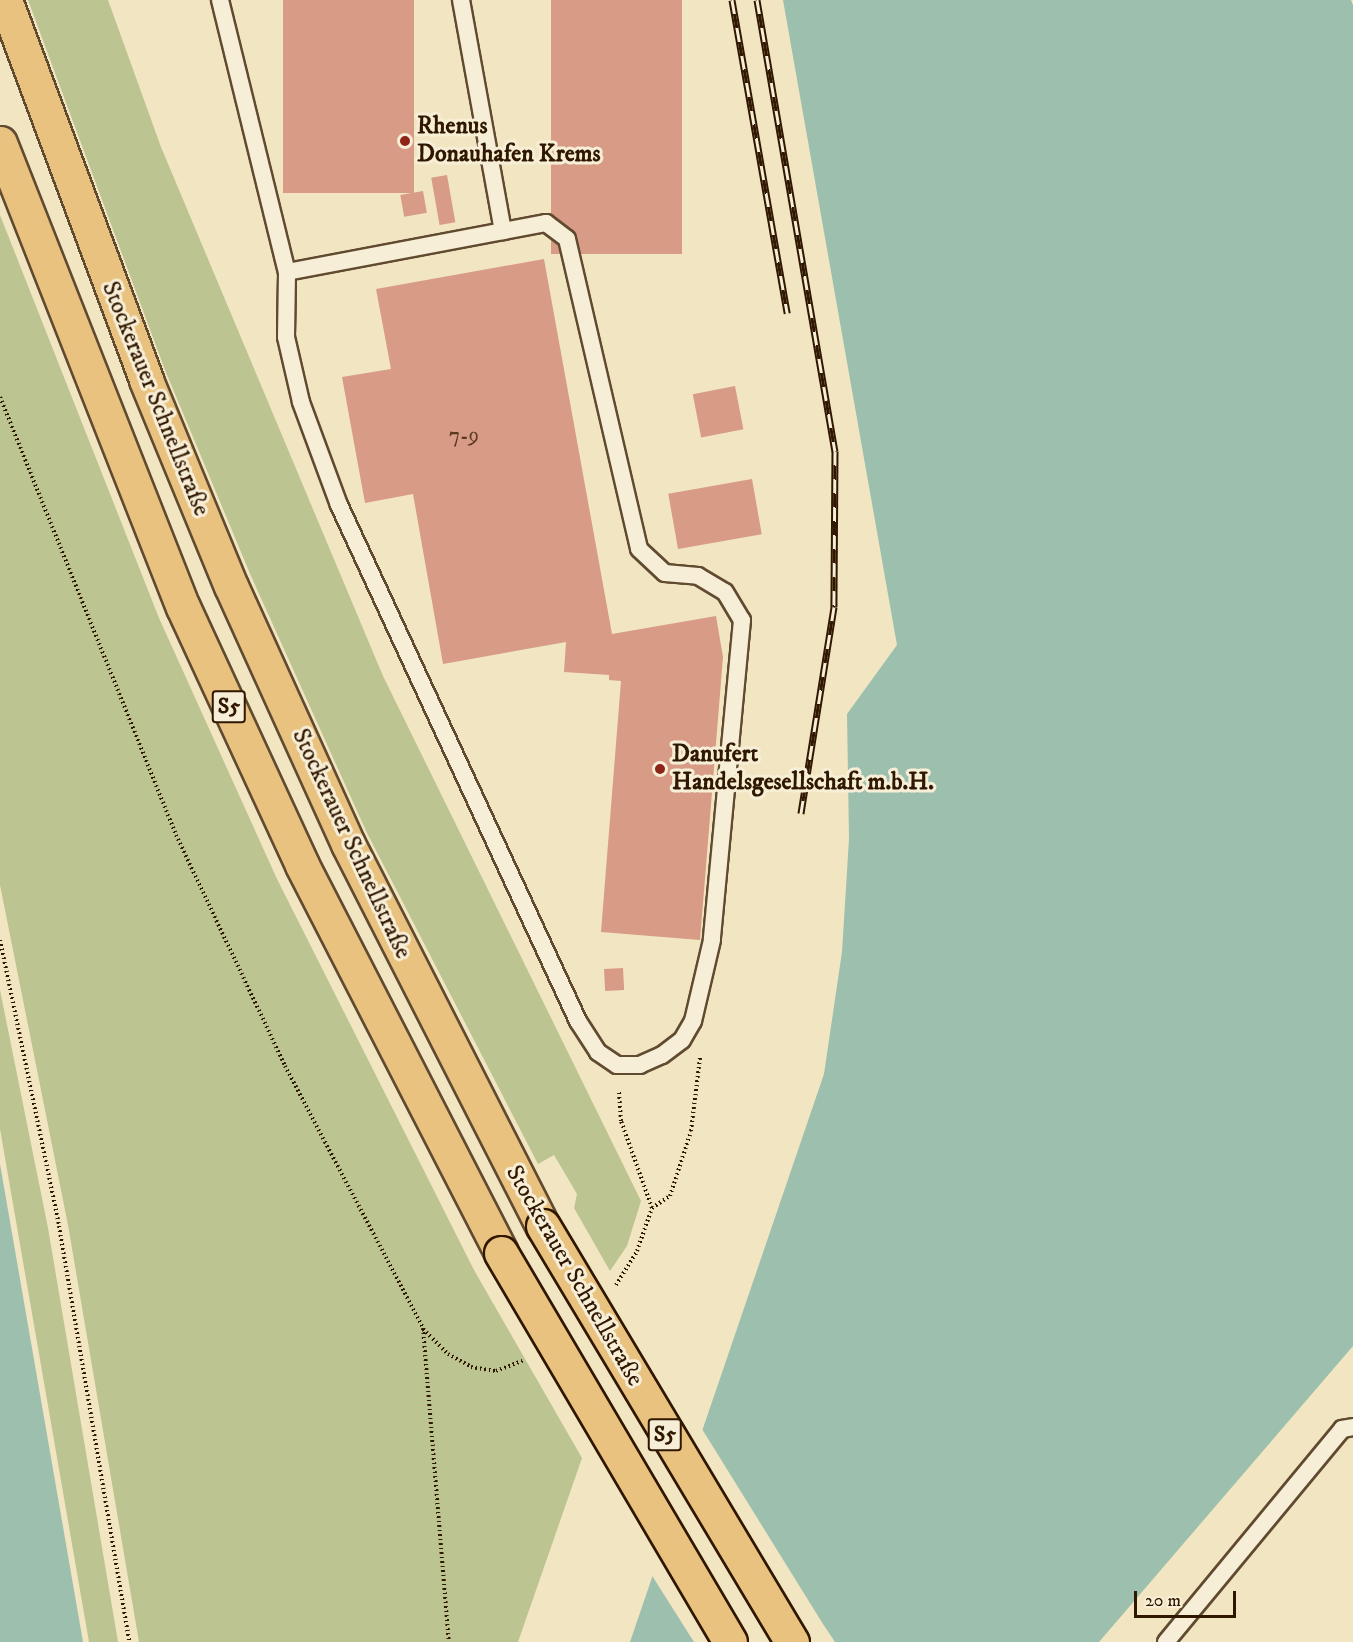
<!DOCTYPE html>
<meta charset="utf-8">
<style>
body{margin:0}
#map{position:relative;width:1353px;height:1642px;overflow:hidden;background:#f2e5c1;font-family:"IM FELL DW Pica",serif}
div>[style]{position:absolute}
.green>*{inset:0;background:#bcc492}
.water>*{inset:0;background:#9cbfae}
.pier>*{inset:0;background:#f2e5c1}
.building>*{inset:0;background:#d79b86;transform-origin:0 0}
.path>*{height:4px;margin-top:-2px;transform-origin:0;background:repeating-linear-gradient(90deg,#301700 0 1.5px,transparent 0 4.5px)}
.roads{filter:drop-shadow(2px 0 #604a30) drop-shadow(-2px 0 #604a30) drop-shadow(0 2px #604a30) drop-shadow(0 -2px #604a30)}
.service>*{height:16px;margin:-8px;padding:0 8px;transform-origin:8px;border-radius:8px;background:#f7eed7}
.trunk>*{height:33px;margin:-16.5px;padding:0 16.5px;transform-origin:16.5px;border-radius:16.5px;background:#e9c280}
.rail>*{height:7px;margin-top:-3.5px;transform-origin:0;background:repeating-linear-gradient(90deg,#f7eed7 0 14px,#301700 0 28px);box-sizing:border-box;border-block:2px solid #301700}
.bridges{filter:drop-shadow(2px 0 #301700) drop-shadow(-2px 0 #301700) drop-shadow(0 2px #301700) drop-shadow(0 -2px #301700)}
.trunk-bridge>*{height:33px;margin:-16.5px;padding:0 16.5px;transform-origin:16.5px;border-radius:16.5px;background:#e9c280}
.dots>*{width:16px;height:16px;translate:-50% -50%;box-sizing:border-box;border:3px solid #f7eed7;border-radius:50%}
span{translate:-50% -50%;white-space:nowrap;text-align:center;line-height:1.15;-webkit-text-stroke:6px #f7eed7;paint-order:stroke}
.number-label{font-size:21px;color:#5a3822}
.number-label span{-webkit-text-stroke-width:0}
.shield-label span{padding:2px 4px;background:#f7eed7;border:2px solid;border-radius:4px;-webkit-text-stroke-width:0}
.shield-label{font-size:22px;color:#301700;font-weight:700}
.poi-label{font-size:24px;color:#301700;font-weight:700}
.left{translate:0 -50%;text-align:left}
.street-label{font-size:24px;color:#301700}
.scale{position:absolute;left:1134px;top:1591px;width:102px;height:27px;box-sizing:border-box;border:3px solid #301700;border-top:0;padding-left:8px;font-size:18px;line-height:21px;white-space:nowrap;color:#301700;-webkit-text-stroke:4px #f7eed7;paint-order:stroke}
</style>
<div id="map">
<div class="green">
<div style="clip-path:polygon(28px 0,108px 0,161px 147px,383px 676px,641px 1201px,627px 1246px,610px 1271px,574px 1208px,577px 1194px,554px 1155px,538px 1164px,367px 833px,251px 576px,165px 370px)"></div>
<div style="clip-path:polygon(0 215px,159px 618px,277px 879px,474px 1270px,582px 1458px,518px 1642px,139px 1642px,68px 1225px,0 885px)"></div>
<div style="clip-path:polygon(0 990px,48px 1228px,118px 1642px,89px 1642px,0 1129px)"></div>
</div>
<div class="water">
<div style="clip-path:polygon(783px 0,1351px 0,1353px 5px,1353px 1346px,1099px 1642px,630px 1642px,824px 1074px,842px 952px,849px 839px,847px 714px,897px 645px)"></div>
<div style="clip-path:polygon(0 1164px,83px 1642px,0 1642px)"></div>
</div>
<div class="pier">
<div style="clip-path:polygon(702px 1429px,823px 1624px,835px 1642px,694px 1642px,651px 1574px)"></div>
</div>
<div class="building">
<div style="left:283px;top:0;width:131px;height:193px"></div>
<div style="left:551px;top:0;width:131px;height:254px"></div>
<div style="left:447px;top:175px;width:48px;height:16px;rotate:80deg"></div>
<div style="left:423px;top:191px;width:22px;height:23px;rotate:80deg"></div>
<div style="clip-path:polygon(544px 259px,612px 634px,716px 616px,723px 657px,700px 940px,601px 932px,621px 681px,609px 680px,609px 675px,564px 672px,566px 642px,443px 664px,413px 494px,365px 503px,342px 377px,391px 369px,376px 289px)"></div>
<div style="left:735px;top:386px;width:44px;height:43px;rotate:79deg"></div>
<div style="left:752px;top:479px;width:56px;height:85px;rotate:80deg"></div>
<div style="left:623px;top:968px;width:22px;height:19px;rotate:87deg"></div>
</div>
<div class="path">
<div style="left:0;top:397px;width:472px;rotate:68.1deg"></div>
<div style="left:176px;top:835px;width:255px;rotate:64.7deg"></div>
<div style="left:285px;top:1066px;width:296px;rotate:62.2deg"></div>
<div style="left:423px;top:1328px;width:315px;rotate:85.3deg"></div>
<div style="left:0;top:940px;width:292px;rotate:78.3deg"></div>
<div style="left:59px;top:1226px;width:422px;rotate:80.4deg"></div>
<div style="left:652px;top:1208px;width:22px;rotate:-34deg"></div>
<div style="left:670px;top:1196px;width:68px;rotate:-72.1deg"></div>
<div style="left:691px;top:1131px;width:74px;rotate:-83deg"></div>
<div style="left:616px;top:1285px;width:40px;rotate:-58deg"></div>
<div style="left:637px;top:1251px;width:46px;rotate:-70.8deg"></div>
<div style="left:652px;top:1208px;width:92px;rotate:-109.6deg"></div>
<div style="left:621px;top:1121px;width:30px;rotate:-94deg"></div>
<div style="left:423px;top:1329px;width:35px;rotate:45deg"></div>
<div style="left:448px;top:1354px;width:26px;rotate:29deg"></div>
<div style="left:471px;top:1367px;width:25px;rotate:9deg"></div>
<div style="left:496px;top:1371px;width:31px;rotate:-21deg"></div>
</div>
<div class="roads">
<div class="service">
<div style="left:220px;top:0;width:280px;rotate:76.2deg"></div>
<div style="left:287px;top:272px;width:264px;rotate:-10.7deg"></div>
<div style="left:546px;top:223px;width:26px;rotate:37deg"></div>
<div style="left:567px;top:239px;width:318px;rotate:76.9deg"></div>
<div style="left:639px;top:549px;width:35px;rotate:43deg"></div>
<div style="left:665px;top:573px;width:33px;rotate:5deg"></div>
<div style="left:698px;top:576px;width:31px;rotate:31deg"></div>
<div style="left:725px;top:592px;width:33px;rotate:59deg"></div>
<div style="left:742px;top:620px;width:321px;rotate:95.4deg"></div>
<div style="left:712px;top:940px;width:83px;rotate:103.2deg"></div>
<div style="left:693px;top:1021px;width:22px;rotate:120deg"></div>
<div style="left:682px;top:1040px;width:25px;rotate:143deg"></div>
<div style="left:662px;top:1055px;width:24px;rotate:156deg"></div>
<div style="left:640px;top:1065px;width:23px;rotate:180deg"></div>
<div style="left:617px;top:1065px;width:23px;rotate:-146deg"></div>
<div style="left:598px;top:1052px;width:37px;rotate:-123deg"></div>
<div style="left:578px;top:1021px;width:569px;rotate:-114.85deg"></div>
<div style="left:339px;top:505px;width:110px;rotate:-110.3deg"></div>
<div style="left:301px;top:402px;width:67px;rotate:-103deg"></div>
<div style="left:286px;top:337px;width:65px;rotate:-89.1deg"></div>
<div style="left:461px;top:0;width:235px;rotate:79.7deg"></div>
<div style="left:1166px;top:1642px;width:276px;rotate:-50.4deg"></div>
<div style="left:1342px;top:1429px;width:11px;rotate:-10deg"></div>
</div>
<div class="trunk">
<div style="left:5px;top:0;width:405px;rotate:69.6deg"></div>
<div style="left:146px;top:380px;width:223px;rotate:67.6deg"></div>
<div style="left:231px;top:586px;width:283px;rotate:65.6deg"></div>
<div style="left:348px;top:844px;width:429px;rotate:63deg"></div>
<div style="left:0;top:143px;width:499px;rotate:68.5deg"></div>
<div style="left:183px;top:607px;width:284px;rotate:65.2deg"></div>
<div style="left:302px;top:865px;width:436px;rotate:62.8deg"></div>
</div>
</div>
<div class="rail">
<div style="left:732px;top:0;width:318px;rotate:80deg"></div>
<div style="left:757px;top:0;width:458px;rotate:80.2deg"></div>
<div style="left:835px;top:451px;width:156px;rotate:90.4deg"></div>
<div style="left:834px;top:607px;width:209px;rotate:99.1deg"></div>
</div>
<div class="bridges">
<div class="trunk-bridge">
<div style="left:543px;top:1226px;width:485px;rotate:59.1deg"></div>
<div style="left:501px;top:1253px;width:451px;rotate:59.5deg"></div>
</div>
</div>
<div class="dots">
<div style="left:405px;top:141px;background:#8f2418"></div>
<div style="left:660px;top:769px;background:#8f2418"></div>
</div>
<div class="number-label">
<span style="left:464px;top:436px">7-9</span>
</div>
<div class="shield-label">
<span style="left:229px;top:707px">S5</span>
<span style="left:665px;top:1435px">S5</span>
</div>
<div class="poi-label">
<span class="left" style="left:417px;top:141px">Rhenus<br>Donauhafen Krems</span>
<span class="left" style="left:672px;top:769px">Danufert<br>Handelsgesellschaft m.b.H.</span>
</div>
<div class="street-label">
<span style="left:155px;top:399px;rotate:68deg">Stockerauer Schnellstraße</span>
<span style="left:351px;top:844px;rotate:65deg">Stockerauer Schnellstraße</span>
<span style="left:574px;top:1276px;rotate:60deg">Stockerauer Schnellstraße</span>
</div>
<div class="scale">20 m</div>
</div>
